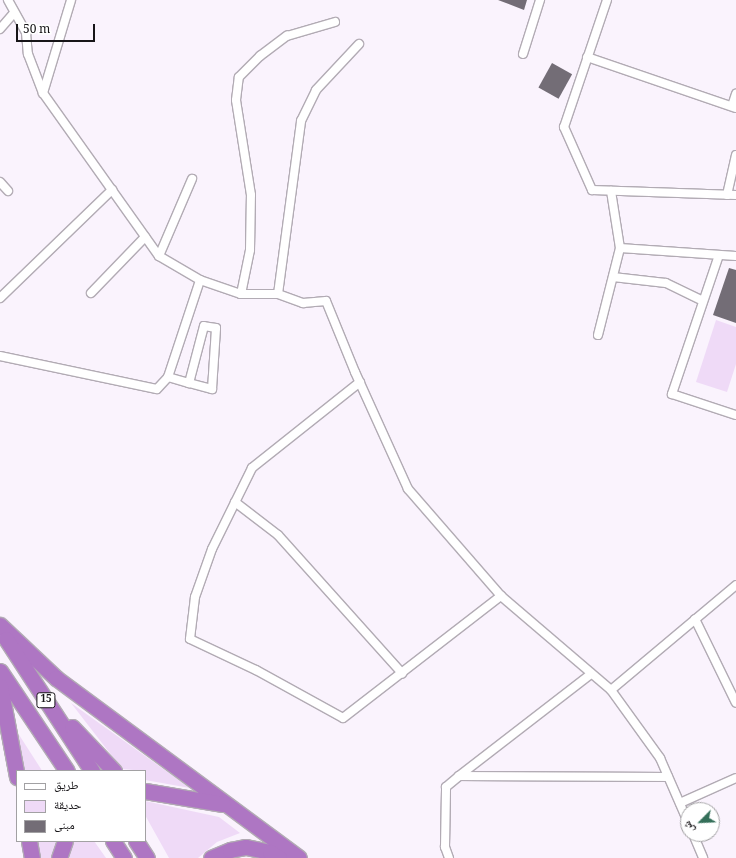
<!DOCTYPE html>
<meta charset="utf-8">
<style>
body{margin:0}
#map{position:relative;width:736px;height:858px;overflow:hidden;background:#faf3fd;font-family:Georgia,"Noto Naskh Arabic",serif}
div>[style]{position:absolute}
.green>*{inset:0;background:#efdaf7}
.building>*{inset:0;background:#736d76;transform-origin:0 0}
.roads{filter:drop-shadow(1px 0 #b2abb4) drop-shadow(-1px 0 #b2abb4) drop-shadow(0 1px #b2abb4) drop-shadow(0 -1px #b2abb4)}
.street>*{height:8px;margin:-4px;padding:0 4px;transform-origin:4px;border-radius:4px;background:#fff}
.highway>*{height:15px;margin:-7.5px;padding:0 7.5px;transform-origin:7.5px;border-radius:7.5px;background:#ae76c3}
span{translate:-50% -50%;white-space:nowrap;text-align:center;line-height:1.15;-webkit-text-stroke:3.5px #fff;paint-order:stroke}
.shield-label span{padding:1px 3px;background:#fff;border:1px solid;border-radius:3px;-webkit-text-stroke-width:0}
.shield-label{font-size:10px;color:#171518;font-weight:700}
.legend{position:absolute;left:16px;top:770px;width:130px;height:72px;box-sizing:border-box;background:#fff;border:1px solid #a2a1a3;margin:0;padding:5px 7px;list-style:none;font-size:12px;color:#171518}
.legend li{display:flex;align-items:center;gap:8px;height:20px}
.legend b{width:20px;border:1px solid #a2a1a3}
.north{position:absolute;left:680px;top:802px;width:40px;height:40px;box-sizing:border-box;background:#fff;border:1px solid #a2a1a3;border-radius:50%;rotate:246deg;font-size:11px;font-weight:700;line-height:16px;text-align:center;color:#171518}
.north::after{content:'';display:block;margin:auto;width:14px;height:18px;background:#346f59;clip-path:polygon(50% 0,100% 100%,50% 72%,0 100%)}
.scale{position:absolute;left:16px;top:24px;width:79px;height:18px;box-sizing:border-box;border:2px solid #171518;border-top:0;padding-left:5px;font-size:12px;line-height:14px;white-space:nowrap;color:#171518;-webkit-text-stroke:3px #fff;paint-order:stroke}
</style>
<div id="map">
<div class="green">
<div style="clip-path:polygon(716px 320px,736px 327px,736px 364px,727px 392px,696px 382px)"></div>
<div style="clip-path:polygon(71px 703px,190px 788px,145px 780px,145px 771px,122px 769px)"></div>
<div style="clip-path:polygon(14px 727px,41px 769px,42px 771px,21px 771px)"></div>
<div style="clip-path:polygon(145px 801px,219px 817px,240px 833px,217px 842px,198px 858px,169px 858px,145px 815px)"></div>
<div style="clip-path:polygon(33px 841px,60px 841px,53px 858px,36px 858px)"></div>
<div style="clip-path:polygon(70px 841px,94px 841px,106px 858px,64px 858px)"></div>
</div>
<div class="building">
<div style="clip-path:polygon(498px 0,527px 0,524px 10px)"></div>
<div style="left:552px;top:63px;width:23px;height:28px;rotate:29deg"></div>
<div style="clip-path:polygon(729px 268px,736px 270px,736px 323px,713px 315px)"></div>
</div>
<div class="roads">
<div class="street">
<div style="left:8px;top:0;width:38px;rotate:61deg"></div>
<div style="left:26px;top:33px;width:21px;rotate:85deg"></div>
<div style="left:28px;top:54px;width:42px;rotate:69deg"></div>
<div style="left:43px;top:93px;width:200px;rotate:54.6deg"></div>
<div style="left:159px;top:256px;width:48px;rotate:30.3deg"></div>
<div style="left:200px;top:280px;width:43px;rotate:18.9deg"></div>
<div style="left:241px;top:294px;width:37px"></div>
<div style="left:278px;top:294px;width:27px;rotate:20deg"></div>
<div style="left:303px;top:303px;width:23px;rotate:-5deg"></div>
<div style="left:326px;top:301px;width:77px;rotate:67.8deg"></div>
<div style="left:355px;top:372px;width:128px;rotate:65.6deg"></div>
<div style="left:408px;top:489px;width:142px;rotate:49deg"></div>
<div style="left:501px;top:596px;width:145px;rotate:40.5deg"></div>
<div style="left:611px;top:690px;width:84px;rotate:54.2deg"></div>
<div style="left:660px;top:758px;width:70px;rotate:66.4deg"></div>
<div style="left:607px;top:0;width:134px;rotate:108.7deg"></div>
<div style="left:564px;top:127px;width:69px;rotate:66deg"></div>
<div style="left:592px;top:190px;width:144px;rotate:2deg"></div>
<div style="left:0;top:29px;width:21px;rotate:-49deg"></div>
<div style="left:523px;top:54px;width:57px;rotate:-72.5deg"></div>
<div style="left:587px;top:57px;width:157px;rotate:18.9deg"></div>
<div style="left:43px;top:93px;width:97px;rotate:-73.2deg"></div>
<div style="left:732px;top:106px;width:13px;rotate:-72deg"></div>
<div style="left:0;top:182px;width:12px;rotate:48deg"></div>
<div style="left:727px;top:195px;width:41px;rotate:-77.3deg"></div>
<div style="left:620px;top:248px;width:116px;rotate:3.9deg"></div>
<div style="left:719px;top:255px;width:147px;rotate:108.7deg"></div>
<div style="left:672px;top:394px;width:67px;rotate:18.2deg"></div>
<div style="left:159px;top:256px;width:84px;rotate:-66.8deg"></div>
<div style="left:613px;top:277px;width:53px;rotate:6.5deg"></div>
<div style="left:666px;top:283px;width:41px;rotate:25.9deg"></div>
<div style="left:91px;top:293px;width:78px;rotate:-46deg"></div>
<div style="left:241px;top:294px;width:45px;rotate:-78.4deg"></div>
<div style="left:250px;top:250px;width:55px;rotate:-89deg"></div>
<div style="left:251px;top:195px;width:96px;rotate:-99deg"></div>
<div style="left:236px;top:100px;width:23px;rotate:-83deg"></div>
<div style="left:239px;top:77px;width:30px;rotate:-45deg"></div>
<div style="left:260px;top:56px;width:34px;rotate:-37deg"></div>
<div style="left:287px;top:36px;width:50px;rotate:-16.3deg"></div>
<div style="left:278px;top:294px;width:175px;rotate:-82.4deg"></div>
<div style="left:301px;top:121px;width:34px;rotate:-64deg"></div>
<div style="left:316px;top:90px;width:63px;rotate:-46.9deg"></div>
<div style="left:0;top:298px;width:156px;rotate:-44deg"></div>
<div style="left:598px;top:335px;width:90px;rotate:-75.8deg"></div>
<div style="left:620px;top:248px;width:58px;rotate:-99deg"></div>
<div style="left:0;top:356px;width:160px;rotate:11.9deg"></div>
<div style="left:157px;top:389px;width:16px;rotate:-47deg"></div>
<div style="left:168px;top:377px;width:22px;rotate:16deg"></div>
<div style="left:189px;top:383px;width:24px;rotate:15deg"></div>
<div style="left:212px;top:389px;width:61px;rotate:-86.2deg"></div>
<div style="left:216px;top:328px;width:12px;rotate:-171deg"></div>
<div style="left:204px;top:326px;width:59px;rotate:104.7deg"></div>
<div style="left:168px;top:377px;width:102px;rotate:-71.7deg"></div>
<div style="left:360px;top:382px;width:138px;rotate:141.5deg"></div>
<div style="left:252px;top:468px;width:90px;rotate:116.3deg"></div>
<div style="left:212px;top:549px;width:51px;rotate:109.5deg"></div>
<div style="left:195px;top:597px;width:42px;rotate:96.8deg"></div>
<div style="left:190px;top:639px;width:73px;rotate:25.2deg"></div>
<div style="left:256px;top:670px;width:99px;rotate:28.9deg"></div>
<div style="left:343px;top:718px;width:200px;rotate:-37.7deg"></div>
<div style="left:235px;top:502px;width:54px;rotate:37.5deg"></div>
<div style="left:278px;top:535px;width:186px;rotate:48.1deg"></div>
<div style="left:695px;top:619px;width:93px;rotate:64deg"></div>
<div style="left:611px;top:690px;width:163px;rotate:-40deg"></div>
<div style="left:459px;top:776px;width:167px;rotate:-37.7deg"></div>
<div style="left:680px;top:803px;width:61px;rotate:-24.1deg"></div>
<div style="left:693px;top:834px;width:26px;rotate:67deg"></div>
<div style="left:449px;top:858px;width:12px;rotate:-110deg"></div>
<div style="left:445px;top:847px;width:60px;rotate:-89deg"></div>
<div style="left:446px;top:787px;width:17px;rotate:-40deg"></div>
<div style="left:459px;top:776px;width:209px;rotate:0.3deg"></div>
</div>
<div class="highway">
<div style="left:0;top:625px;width:77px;rotate:43.4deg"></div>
<div style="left:56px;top:678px;width:302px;rotate:36.5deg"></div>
<div style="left:6px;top:639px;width:158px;rotate:56.9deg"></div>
<div style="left:0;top:671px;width:120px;rotate:56.2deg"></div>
<div style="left:0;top:686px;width:93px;rotate:79.4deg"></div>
<div style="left:72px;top:727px;width:61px;rotate:46.3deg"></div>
<div style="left:145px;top:791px;width:79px;rotate:9.5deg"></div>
<div style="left:29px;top:841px;width:17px;rotate:80deg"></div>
<div style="left:113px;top:841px;width:20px;rotate:57deg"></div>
<div style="left:136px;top:841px;width:20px;rotate:57deg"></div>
<div style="left:59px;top:858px;width:18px;rotate:-71deg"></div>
<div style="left:211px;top:858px;width:21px;rotate:-23deg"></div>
<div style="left:230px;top:850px;width:16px;rotate:-11deg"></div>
<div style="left:246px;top:847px;width:25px;rotate:12deg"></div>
<div style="left:270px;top:852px;width:11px;rotate:34deg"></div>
</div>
</div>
<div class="shield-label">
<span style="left:46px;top:700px">15</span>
</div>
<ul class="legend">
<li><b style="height:5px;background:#fff"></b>طريق</li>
<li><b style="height:11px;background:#efdaf7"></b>حديقة</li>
<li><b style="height:11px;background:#736d76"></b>مبنى</li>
</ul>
<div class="north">ش</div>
<div class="scale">50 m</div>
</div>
